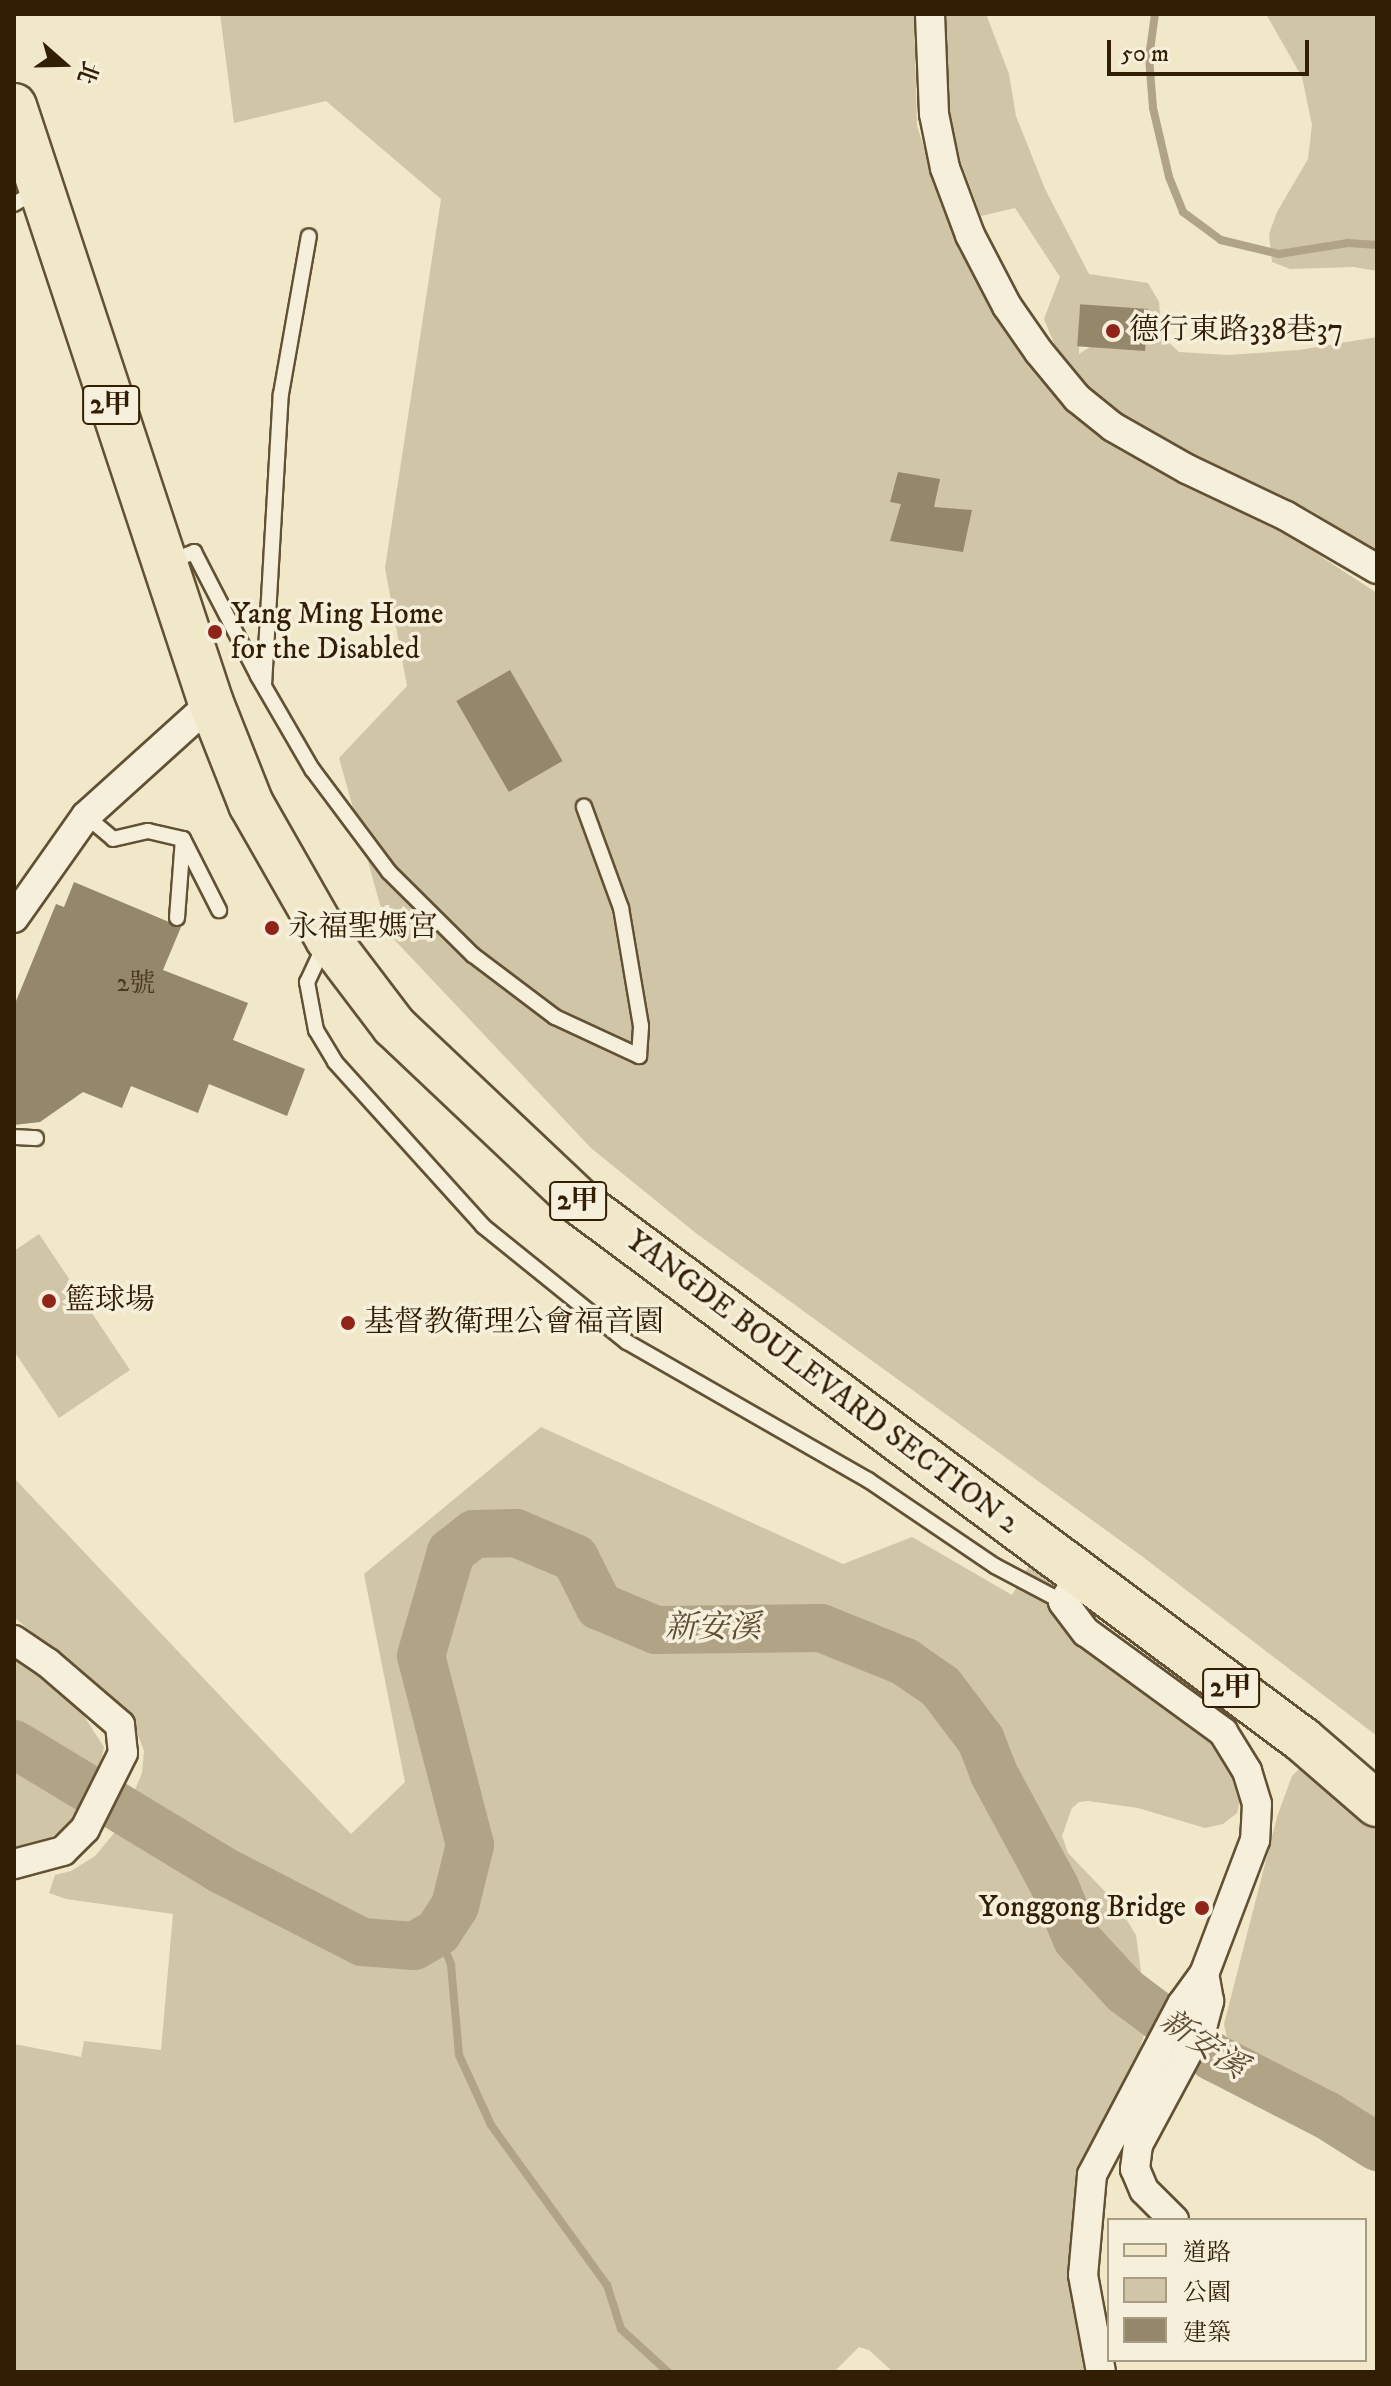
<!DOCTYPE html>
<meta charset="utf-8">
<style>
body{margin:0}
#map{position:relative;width:1391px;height:2386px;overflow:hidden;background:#f1e7c9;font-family:"IM FELL DW Pica","Noto Serif TC",serif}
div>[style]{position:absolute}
.green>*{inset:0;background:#d1c5a7}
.stream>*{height:8px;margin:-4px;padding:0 4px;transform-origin:4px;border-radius:4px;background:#b0a386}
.river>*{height:48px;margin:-24px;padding:0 24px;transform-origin:24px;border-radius:24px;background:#b0a386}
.building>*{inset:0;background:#95876a;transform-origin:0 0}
.roads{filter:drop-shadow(2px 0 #625134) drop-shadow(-2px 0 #625134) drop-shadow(0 2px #625134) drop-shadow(0 -2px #625134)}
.service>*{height:14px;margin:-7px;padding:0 7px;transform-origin:7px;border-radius:7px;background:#f6efdc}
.minor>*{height:28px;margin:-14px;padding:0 14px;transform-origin:14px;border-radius:14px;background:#f6efdc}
.primary>*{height:44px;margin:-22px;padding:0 22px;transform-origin:22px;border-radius:22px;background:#f1e7c9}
.dots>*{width:22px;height:22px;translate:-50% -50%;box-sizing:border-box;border:4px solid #f6efdc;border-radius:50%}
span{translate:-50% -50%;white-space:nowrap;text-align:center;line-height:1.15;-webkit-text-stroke:7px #f6efdc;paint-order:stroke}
.number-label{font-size:26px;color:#4b391d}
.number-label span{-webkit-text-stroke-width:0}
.shield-label span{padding:2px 6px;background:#f6efdc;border:2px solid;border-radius:6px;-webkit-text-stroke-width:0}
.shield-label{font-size:28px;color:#321f03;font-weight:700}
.poi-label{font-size:30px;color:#321f03}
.left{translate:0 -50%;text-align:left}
.right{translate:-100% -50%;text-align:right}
.street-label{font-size:30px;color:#321f03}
.water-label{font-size:32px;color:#5e4d31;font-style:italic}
.frame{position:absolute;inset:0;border:16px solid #321f03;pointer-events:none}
.legend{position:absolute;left:1107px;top:2218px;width:260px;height:144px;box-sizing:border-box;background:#f6efdc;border:2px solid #a89c85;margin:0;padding:10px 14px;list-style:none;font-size:24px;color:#321f03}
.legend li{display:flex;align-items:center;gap:16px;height:40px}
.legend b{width:40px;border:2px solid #a89c85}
.north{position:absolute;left:24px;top:24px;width:80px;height:80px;-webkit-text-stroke:6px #f6efdc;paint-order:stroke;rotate:110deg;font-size:22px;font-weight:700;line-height:32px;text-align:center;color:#321f03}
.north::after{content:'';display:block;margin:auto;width:28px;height:36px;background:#321f03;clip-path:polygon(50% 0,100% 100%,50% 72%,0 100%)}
.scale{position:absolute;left:1107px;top:40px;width:202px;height:36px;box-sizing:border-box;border:4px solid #321f03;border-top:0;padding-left:10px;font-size:24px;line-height:28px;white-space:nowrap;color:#321f03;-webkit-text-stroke:6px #f6efdc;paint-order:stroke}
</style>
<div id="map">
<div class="green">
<div style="clip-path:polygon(220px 14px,914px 14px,917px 126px,939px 194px,1010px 337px,1066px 408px,1121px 451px,1294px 539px,1377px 593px,1377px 1736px,1143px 1557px,697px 1234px,591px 1148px,388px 933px,339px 758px,407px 686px,385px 568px,441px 199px,326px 101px,234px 123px)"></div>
<div style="clip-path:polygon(evenodd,942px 14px,986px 14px,1009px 74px,1016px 116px,1045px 189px,1089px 274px,1148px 283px,1159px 302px,1162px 336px,1179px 352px,1228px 355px,1299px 350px,1377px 337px,1377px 551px,1310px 510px,1123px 420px,1061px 360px,1044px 319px,1060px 277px,1015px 208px,981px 216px,945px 119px,942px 14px,1148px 309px,1079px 354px,1080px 311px,1148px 309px)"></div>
<div style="clip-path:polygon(1266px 14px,1377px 14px,1377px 271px,1354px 267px,1290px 269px,1272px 262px,1269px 234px,1277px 212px,1308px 159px,1312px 125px,1302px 77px)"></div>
<div style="clip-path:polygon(39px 1234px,130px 1370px,59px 1418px,14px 1351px,14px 1251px)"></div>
<div style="clip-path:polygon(541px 1427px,843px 1564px,912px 1537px,1012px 1595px,1028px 1567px,1065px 1587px,1151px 1689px,1233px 1758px,1241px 1797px,1237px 1813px,1223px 1824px,1205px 1828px,1138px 1808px,1088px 1801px,1079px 1802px,1072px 1808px,1062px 1836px,1068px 1853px,1117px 1904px,1136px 1935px,1148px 2023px,1130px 2079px,1077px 2194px,1071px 2245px,1072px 2303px,1084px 2372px,893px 2372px,869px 2350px,859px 2347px,834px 2372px,14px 2372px,14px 2044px,81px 2057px,84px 2041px,161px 2050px,173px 1914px,66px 1899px,49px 1893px,55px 1875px,71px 1871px,95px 1856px,120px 1826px,142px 1773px,144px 1751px,131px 1717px,14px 1617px,14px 1478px,351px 1834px,405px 1782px,364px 1574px)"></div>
<div style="clip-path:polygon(14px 1651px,82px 1713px,104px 1747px,98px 1776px,67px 1826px,43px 1843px,14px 1852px)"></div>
<div style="clip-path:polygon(1317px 1765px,1377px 1813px,1377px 2132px,1366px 2121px,1309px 2096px,1237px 2054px,1228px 2044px,1224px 2024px,1277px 1817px,1292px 1776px,1300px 1768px)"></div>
</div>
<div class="stream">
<div style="left:1155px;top:14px;width:43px;rotate:97.9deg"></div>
<div style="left:1149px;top:57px;width:51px;rotate:85.5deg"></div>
<div style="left:1153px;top:108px;width:71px;rotate:76.9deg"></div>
<div style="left:1169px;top:177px;width:38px;rotate:68deg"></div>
<div style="left:1183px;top:212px;width:47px;rotate:36.4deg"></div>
<div style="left:1221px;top:240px;width:60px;rotate:13.6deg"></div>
<div style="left:1279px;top:254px;width:70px;rotate:-9.1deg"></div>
<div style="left:1348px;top:243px;width:29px;rotate:4deg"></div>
<div style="left:438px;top:1932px;width:35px;rotate:68deg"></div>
<div style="left:451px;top:1965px;width:90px;rotate:84.9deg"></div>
<div style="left:459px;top:2055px;width:77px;rotate:65.4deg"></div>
<div style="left:491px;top:2125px;width:198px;rotate:54.1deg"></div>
<div style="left:607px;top:2285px;width:46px;rotate:72.3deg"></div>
<div style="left:621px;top:2329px;width:64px;rotate:42.5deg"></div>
</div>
<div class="river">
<div style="left:14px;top:1744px;width:243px;rotate:31.2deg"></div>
<div style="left:222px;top:1870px;width:157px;rotate:27.2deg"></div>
<div style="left:362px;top:1942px;width:52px;rotate:4.4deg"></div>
<div style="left:414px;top:1946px;width:28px;rotate:-30deg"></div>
<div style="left:438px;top:1932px;width:31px;rotate:-57deg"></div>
<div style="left:455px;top:1906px;width:63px;rotate:-76.2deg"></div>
<div style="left:470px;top:1845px;width:195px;rotate:-104.5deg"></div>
<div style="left:421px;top:1656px;width:108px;rotate:-73.9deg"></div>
<div style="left:451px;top:1552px;width:29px;rotate:-38deg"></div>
<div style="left:474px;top:1534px;width:42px;rotate:-1.4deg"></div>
<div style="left:516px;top:1533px;width:64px;rotate:23deg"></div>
<div style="left:575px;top:1558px;width:54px;rotate:63.4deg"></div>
<div style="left:599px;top:1606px;width:62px;rotate:22.8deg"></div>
<div style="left:656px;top:1630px;width:165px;rotate:-0.7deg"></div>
<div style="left:821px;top:1628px;width:91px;rotate:22deg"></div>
<div style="left:905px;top:1662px;width:44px;rotate:34.8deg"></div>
<div style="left:941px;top:1687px;width:66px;rotate:53deg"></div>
<div style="left:981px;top:1740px;width:36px;rotate:69deg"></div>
<div style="left:994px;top:1774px;width:128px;rotate:61.6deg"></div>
<div style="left:1055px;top:1887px;width:56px;rotate:67.1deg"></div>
<div style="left:1077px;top:1939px;width:71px;rotate:47.3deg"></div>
<div style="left:1125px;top:1991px;width:110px;rotate:36.9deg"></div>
<div style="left:1213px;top:2057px;width:129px;rotate:27.2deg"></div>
<div style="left:1328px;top:2116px;width:58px;rotate:32.3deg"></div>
</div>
<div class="building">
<div style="left:1148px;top:309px;width:42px;height:68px;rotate:94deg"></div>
<div style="clip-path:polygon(898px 472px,940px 479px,934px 507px,972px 510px,963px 552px,890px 541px,901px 504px,890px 502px)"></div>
<div style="left:510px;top:670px;width:105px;height:62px;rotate:60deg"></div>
<div style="clip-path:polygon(74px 882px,181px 927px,163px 970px,248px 1003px,233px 1040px,305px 1069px,287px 1116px,209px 1084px,198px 1113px,131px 1086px,122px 1108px,83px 1092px,40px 1122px,14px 1125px,14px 1006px,56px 904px,64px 907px)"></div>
</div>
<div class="roads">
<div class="service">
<div style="left:14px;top:204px;width:28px;rotate:-30deg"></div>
<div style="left:171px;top:561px;width:25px;rotate:-21deg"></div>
<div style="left:194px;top:552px;width:140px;rotate:62.7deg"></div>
<div style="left:258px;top:676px;width:108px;rotate:59.9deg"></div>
<div style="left:312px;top:769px;width:129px;rotate:53.2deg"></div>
<div style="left:389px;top:872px;width:118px;rotate:44.7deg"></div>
<div style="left:473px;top:955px;width:103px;rotate:37.1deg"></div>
<div style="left:555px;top:1017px;width:93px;rotate:24.9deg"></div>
<div style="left:639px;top:1056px;width:30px;rotate:-86deg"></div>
<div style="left:641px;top:1026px;width:120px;rotate:-99.6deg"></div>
<div style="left:621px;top:908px;width:108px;rotate:-110.1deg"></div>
<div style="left:264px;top:685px;width:291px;rotate:-86.7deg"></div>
<div style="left:281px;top:394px;width:160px;rotate:-80deg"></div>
<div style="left:86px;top:816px;width:35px;rotate:40deg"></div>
<div style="left:113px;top:839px;width:36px;rotate:-13deg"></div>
<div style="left:148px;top:831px;width:36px;rotate:13deg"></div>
<div style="left:183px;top:839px;width:80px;rotate:63.1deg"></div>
<div style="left:177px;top:918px;width:79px;rotate:-85.7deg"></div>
<div style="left:324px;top:946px;width:40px;rotate:115deg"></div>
<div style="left:307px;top:982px;width:49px;rotate:79.4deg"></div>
<div style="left:316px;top:1030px;width:37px;rotate:59deg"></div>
<div style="left:335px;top:1062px;width:221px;rotate:47.9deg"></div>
<div style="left:483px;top:1226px;width:185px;rotate:38.9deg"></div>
<div style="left:627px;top:1342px;width:278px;rotate:29.8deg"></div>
<div style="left:868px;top:1480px;width:153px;rotate:34.1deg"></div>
<div style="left:995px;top:1566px;width:77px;rotate:27.9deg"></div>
<div style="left:14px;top:1137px;width:22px;rotate:3deg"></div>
</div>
<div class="minor">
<div style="left:930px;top:14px;width:100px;rotate:87.7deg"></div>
<div style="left:934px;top:114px;width:55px;rotate:78.5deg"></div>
<div style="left:945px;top:168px;width:72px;rotate:69.5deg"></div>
<div style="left:970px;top:235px;width:80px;rotate:62.5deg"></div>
<div style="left:1007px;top:306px;width:56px;rotate:55.2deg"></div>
<div style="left:1039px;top:352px;width:60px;rotate:50.4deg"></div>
<div style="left:1077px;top:398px;width:46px;rotate:38.9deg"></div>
<div style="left:1113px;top:427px;width:85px;rotate:29.6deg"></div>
<div style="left:1187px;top:469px;width:110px;rotate:25.4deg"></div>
<div style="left:1286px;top:516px;width:105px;rotate:30.2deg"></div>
<div style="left:14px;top:918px;width:125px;rotate:-54.8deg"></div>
<div style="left:86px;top:816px;width:169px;rotate:-42.1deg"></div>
<div style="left:1080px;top:1577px;width:30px;rotate:124deg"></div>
<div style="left:1063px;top:1602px;width:38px;rotate:53deg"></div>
<div style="left:1086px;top:1632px;width:170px;rotate:36.1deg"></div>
<div style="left:1223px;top:1732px;width:46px;rotate:58.4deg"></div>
<div style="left:1247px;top:1771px;width:34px;rotate:73deg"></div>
<div style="left:1257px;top:1804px;width:36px;rotate:93deg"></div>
<div style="left:1255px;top:1840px;width:143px;rotate:110.8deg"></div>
<div style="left:1204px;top:1974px;width:37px;rotate:126deg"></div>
<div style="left:1182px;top:2004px;width:193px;rotate:117.8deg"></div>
<div style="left:1092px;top:2175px;width:100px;rotate:95.1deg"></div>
<div style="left:1083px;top:2275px;width:99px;rotate:79.5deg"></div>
<div style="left:14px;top:1640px;width:41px;rotate:34.1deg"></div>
<div style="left:48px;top:1663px;width:95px;rotate:40.7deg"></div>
<div style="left:120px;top:1725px;width:28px;rotate:84deg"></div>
<div style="left:123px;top:1753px;width:85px;rotate:116.6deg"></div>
<div style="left:85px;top:1829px;width:31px;rotate:135deg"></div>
<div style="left:63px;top:1851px;width:51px;rotate:165.1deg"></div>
<div style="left:1174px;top:2220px;width:42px;rotate:-135deg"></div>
<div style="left:1144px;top:2190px;width:23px;rotate:-113deg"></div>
<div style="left:1135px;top:2169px;width:24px;rotate:-83deg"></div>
<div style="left:1138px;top:2145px;width:137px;rotate:-61.8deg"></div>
<div style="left:1203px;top:2024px;width:24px;rotate:-75deg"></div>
<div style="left:1209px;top:2001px;width:27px;rotate:-100deg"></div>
</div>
<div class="primary">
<div style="left:14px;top:106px;width:629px;rotate:71.74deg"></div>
<div style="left:211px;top:703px;width:109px;rotate:68.4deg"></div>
<div style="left:251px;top:804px;width:155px;rotate:60.3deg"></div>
<div style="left:328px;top:939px;width:109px;rotate:52.8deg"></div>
<div style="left:394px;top:1026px;width:259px;rotate:43.4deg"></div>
<div style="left:582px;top:1204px;width:898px;rotate:36.63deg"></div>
<div style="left:1303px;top:1740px;width:98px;rotate:40.9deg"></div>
</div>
</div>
<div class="dots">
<div style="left:1113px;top:331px;background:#8f2418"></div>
<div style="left:215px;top:632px;background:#8f2418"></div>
<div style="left:272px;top:928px;background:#8f2418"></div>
<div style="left:49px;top:1301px;background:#8f2418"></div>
<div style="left:348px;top:1323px;background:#8f2418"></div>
<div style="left:1202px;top:1908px;background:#8f2418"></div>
</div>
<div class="number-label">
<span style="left:136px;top:984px">2號</span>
</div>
<div class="shield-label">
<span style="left:111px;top:405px">2甲</span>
<span style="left:578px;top:1201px">2甲</span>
<span style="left:1231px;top:1688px">2甲</span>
</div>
<div class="poi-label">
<span class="left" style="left:1129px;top:331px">德行東路338巷37</span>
<span class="left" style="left:231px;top:632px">Yang Ming Home<br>for the Disabled</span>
<span class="left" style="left:288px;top:928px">永福聖媽宮</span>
<span class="left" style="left:65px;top:1301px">籃球場</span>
<span class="left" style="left:364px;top:1323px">基督教衛理公會福音園</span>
<span class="right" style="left:1186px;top:1908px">Yonggong Bridge</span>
</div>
<div class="street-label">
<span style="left:822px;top:1383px;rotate:37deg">YANGDE BOULEVARD SECTION 2</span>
</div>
<div class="water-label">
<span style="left:713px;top:1628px">新安溪</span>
<span style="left:1203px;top:2045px;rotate:34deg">新安溪</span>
</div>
<div class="frame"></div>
<ul class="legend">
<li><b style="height:10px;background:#f1e7c9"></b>道路</li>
<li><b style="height:22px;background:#d1c5a7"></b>公園</li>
<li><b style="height:22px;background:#95876a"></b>建築</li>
</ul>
<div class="north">北</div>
<div class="scale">50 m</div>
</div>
